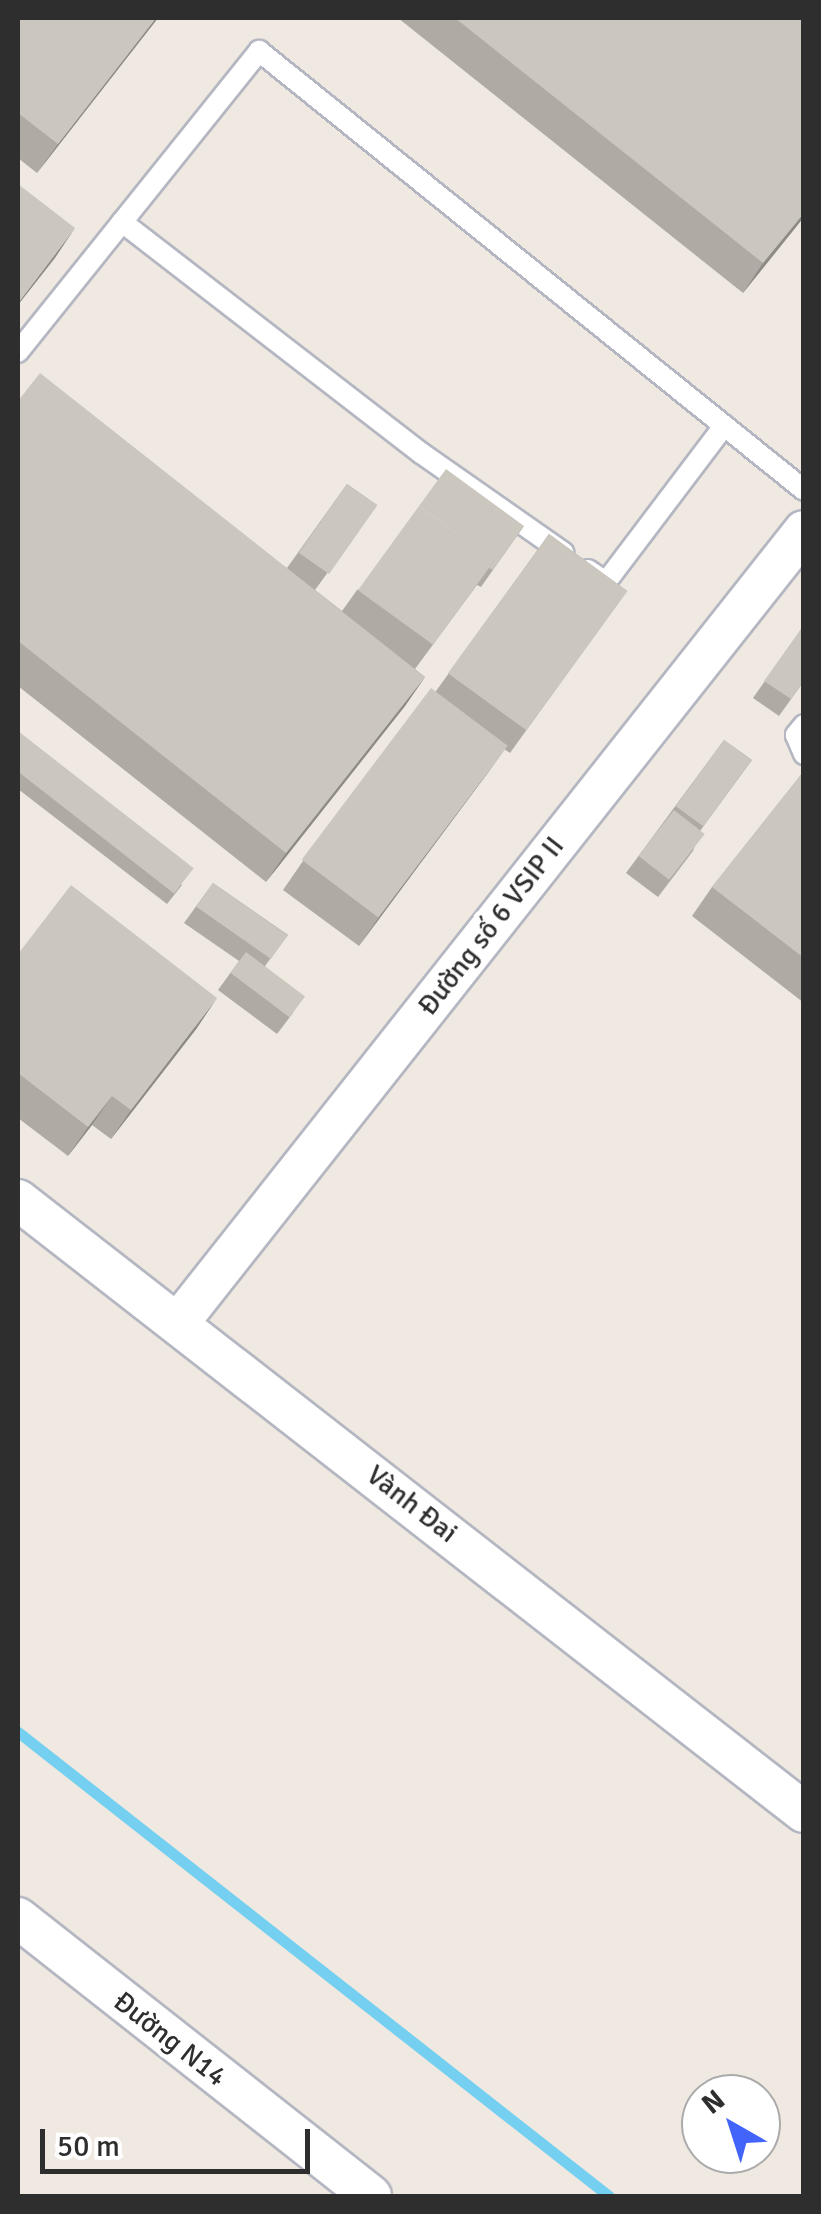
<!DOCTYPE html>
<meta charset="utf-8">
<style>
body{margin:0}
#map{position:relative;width:821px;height:2214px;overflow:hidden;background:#efe9e1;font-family:Signika,sans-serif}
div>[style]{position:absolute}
.stream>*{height:11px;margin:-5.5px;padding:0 5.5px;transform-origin:5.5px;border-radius:5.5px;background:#75cff0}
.roads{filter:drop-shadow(2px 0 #b4b7c1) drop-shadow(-2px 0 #b4b7c1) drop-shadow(0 2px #b4b7c1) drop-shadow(0 -2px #b4b7c1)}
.service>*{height:20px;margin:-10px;padding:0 10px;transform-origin:10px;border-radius:10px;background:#fff}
.minor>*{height:40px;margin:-20px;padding:0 20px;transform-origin:20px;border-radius:20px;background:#fff}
.wall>*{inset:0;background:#afaba4}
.shaded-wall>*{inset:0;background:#8e8b86}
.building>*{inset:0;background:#cbc7bf;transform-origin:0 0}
span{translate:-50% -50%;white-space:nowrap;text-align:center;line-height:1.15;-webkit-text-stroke:9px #fff;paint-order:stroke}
.street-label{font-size:28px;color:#2e2e2e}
.frame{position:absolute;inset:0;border:20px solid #2e2e2e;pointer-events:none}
.north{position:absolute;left:681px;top:2074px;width:100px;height:100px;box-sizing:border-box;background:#fff;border:2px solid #ababab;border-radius:50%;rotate:321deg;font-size:28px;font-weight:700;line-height:40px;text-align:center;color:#2e2e2e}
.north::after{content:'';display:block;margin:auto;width:35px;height:45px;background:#4264fb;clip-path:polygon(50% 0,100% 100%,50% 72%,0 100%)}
.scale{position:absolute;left:40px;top:2129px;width:270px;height:45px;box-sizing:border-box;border:5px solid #2e2e2e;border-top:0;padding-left:12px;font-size:30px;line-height:35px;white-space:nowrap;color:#2e2e2e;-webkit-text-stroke:8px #fff;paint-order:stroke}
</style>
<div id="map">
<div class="stream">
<div style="left:18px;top:1732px;width:751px;rotate:38.14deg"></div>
</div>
<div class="roads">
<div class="service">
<div style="left:122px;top:222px;width:378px;rotate:37.7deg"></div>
<div style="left:421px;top:453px;width:174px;rotate:35deg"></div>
<div style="left:18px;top:352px;width:386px;rotate:-51.3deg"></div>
<div style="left:259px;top:51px;width:700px;rotate:38.85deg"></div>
<div style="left:588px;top:570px;width:22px;rotate:34deg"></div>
<div style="left:606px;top:582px;width:196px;rotate:-52.9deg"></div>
<div style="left:804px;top:725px;width:13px;rotate:129deg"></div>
<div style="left:796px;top:735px;width:21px;rotate:67deg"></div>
</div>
<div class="minor">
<div style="left:18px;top:1200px;width:996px;rotate:37.91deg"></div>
<div style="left:179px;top:1322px;width:1008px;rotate:-51.69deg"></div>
<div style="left:18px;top:1918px;width:449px;rotate:38.2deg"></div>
</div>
</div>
<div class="wall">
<div style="clip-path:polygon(18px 18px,158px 18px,37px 173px,18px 158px)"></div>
<div style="clip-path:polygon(398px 18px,804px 18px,804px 217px,743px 293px)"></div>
<div style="clip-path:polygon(18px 401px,287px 568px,347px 484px,377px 505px,315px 590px,342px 611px,357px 590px,524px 526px,481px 587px,477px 585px,415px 669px,425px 677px,405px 706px,266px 882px,18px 686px)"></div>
<div style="clip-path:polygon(549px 534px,627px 591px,510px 753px,504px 749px,359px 946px,283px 890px,303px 861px,436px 691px)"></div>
<div style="clip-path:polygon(804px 625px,804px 681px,779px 716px,753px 698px)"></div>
<div style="clip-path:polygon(18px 731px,182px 885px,167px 904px,18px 789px)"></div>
<div style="clip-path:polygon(724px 740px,752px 760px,700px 831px,693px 851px,658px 897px,626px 873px)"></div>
<div style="clip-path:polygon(804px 771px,804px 1003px,692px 916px,712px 887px)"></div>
<div style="clip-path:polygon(213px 883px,288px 935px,265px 966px,293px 1013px,277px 1034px,218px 990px,239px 961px,184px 923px)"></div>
<div style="clip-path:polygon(18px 954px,197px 1028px,111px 1139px,92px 1125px,68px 1156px,18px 1118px)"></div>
</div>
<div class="shaded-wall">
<div style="clip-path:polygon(156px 18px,158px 18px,37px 173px,58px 144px)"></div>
<div style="clip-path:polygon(804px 213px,804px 217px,743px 293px,763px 263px)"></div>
<div style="clip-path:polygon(75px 228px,55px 258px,18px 305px,18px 303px)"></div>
<div style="clip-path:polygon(425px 677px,405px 706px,266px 882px,286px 853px)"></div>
<div style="clip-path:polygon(508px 745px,487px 774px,359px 946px,379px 917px)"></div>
<div style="clip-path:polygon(217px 998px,197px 1028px,111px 1139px,131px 1110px)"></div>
<div style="clip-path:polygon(112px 1096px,92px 1125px,68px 1156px,88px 1127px)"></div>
</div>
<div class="building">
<div style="clip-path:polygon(18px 18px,156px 18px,58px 144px,18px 113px)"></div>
<div style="clip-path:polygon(455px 18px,804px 18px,804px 213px,763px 263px)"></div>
<div style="clip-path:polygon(18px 184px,75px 228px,18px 303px)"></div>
<div style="clip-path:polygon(40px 373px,425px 677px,286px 853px,18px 641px,18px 401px)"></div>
<div style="clip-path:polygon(446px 469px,524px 526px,493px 570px,489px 568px,494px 561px,419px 506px)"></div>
<div style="left:347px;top:484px;width:37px;height:84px;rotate:35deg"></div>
<div style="left:419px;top:506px;width:93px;height:104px;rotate:36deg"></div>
<div style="left:549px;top:534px;width:97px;height:172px;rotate:36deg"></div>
<div style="clip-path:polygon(804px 625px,804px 681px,791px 699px,764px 681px)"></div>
<div style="left:431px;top:688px;width:96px;height:215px;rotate:37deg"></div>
<div style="left:18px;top:731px;width:223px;height:32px;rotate:38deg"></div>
<div style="left:724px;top:740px;width:34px;height:82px;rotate:36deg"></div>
<div style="clip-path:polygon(804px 771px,804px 958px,712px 887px)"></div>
<div style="left:674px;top:810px;width:39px;height:58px;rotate:38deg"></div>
<div style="left:213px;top:883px;width:91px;height:29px;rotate:35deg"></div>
<div style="clip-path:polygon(71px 885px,217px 998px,131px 1110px,112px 1096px,88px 1127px,18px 1073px,18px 954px)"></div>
<div style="left:246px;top:952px;width:74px;height:26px;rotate:37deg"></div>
</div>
<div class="street-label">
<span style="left:491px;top:926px;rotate:-52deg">Đường số 6 VSIP II</span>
<span style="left:412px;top:1504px;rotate:38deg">Vành Đai</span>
<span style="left:170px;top:2039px;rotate:38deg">Đường N14</span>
</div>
<div class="frame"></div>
<div class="north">N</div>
<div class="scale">50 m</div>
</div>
